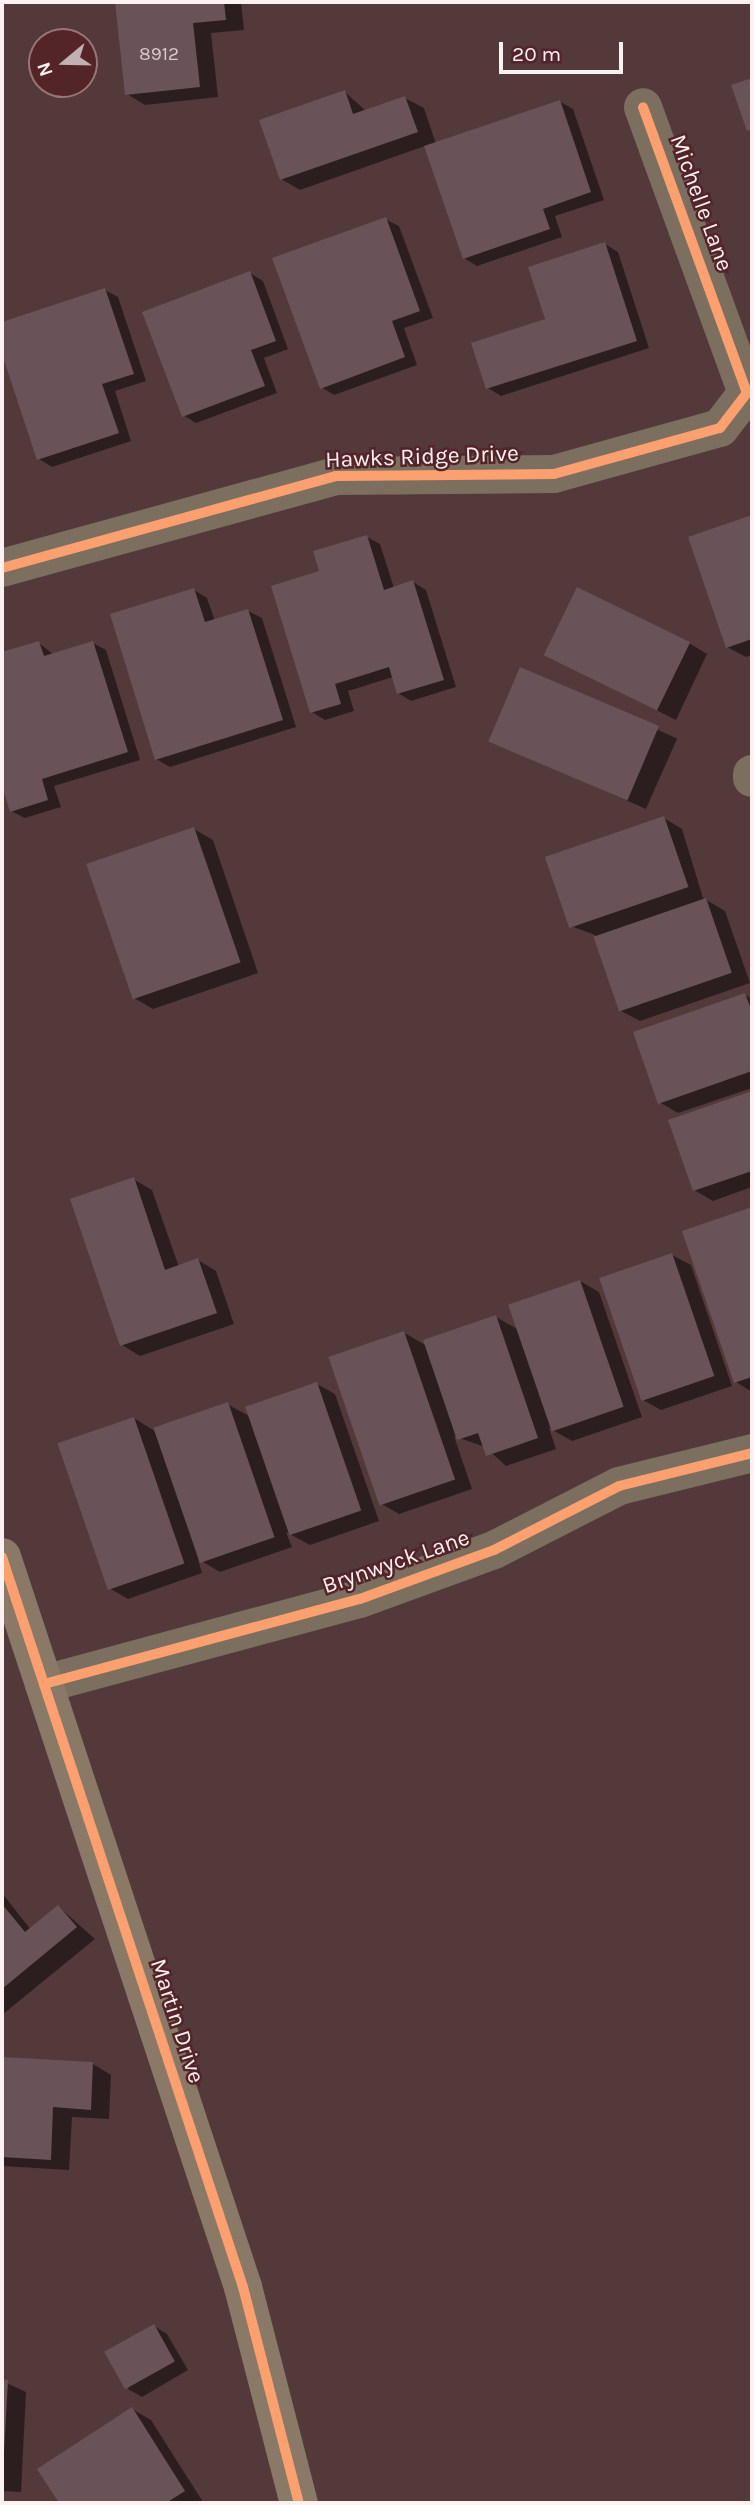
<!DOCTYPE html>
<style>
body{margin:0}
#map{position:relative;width:754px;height:2505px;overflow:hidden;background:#54393b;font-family:Karla,sans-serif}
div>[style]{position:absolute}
.shadow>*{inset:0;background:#0007;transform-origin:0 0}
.building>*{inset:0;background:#695358;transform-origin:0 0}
.street>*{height:38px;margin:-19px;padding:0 19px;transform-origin:19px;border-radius:19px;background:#7c6f60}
.secondary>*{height:38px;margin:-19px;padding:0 19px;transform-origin:19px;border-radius:19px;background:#897966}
.cycleway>*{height:10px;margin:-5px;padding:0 5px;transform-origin:5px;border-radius:5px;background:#fca06f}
span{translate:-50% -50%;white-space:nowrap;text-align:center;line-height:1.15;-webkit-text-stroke:5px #532428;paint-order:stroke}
.number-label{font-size:19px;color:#d9cacb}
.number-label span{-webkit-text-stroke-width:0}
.street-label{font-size:23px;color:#fef1f1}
.frame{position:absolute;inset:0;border:4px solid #fef1f1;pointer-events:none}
.north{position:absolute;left:28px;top:28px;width:70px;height:70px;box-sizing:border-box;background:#532428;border:2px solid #977678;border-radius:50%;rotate:251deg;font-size:19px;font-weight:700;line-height:28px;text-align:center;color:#fef1f1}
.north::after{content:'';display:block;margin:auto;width:24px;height:32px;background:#c2b1b1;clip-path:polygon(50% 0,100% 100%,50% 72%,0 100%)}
.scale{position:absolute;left:499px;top:42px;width:124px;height:32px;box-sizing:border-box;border:4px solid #fef1f1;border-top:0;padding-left:9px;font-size:21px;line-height:24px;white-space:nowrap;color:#fef1f1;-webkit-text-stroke:5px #532428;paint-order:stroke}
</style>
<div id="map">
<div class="shadow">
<div style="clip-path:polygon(117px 2px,241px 2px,244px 30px,211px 33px,218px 97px,145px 105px,127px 94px)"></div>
<div style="clip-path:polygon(345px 92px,366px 111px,405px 98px,424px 108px,436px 144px,559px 101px,573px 109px,604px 200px,555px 216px,562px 237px,477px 266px,464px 258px,425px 146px,300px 190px,281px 179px)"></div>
<div style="clip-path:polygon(385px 219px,399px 226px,433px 318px,404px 328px,417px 365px,334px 395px,321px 387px)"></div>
<div style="clip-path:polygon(605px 244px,618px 252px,649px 348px,501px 396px,488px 388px)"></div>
<div style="clip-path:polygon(250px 273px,263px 281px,288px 349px,264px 358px,277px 393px,196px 423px,183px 415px)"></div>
<div style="clip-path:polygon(105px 290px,118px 297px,146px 381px,115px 391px,131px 441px,52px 467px,39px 459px,2px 348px,2px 324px)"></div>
<div style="clip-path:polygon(752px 517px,752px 655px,746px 657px,727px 647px,690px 538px)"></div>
<div style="clip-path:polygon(367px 537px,380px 544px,394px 588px,413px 582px,426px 590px,456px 687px,411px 701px,398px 693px,393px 677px,348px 691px,354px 711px,325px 720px,312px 712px,321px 572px)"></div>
<div style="clip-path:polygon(194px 590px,207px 598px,215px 621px,248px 611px,262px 618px,296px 727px,170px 767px,156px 759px)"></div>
<div style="clip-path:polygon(39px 643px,54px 655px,93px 643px,106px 650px,140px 760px,54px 786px,61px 807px,25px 818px,11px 811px,2px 780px,2px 698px,7px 697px,2px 654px)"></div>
<div style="clip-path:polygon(689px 643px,707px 654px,676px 720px,546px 655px)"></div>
<div style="left:521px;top:669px;width:171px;height:77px;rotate:24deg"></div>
<div style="clip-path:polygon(664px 818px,682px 829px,703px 898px,725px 911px,750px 983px,640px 1021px,621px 1011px,595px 935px,571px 926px)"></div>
<div style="clip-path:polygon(194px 829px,213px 840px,258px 973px,153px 1009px,134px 998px)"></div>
<div style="clip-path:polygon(745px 995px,752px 999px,752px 1088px,678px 1113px,659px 1102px)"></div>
<div style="clip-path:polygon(752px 1093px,752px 1187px,713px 1201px,694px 1190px,670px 1121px)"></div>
<div style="clip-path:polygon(133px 1179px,152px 1190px,179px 1267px,198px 1260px,216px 1271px,234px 1324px,140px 1356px,122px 1345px)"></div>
<div style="clip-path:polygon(752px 1209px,752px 1392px,736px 1382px,684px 1232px)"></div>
<div style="clip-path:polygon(672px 1255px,691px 1265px,732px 1386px,661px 1410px,643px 1400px)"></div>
<div style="clip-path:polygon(580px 1281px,599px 1292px,642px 1417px,572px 1441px,549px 1428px,556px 1449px,506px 1466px,485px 1447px,454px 1436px,472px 1489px,399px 1514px,380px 1503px,403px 1332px,427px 1346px,496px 1317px,519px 1330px)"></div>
<div style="clip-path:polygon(317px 1384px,335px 1394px,379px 1521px,310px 1545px,286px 1532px,292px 1547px,220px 1572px,198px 1559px,202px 1573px,128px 1599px,109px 1588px,134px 1418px,153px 1430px,227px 1404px,251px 1417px)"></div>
<div style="clip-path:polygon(2px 1893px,31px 1930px,59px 1907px,95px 1939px,2px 2015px)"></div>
<div style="clip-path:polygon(2px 2059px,93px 2064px,111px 2075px,109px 2119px,72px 2117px,69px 2170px,2px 2166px)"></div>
<div style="clip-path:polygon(154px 2326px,167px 2334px,188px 2370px,142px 2397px,128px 2389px)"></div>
<div style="clip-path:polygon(2px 2381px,26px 2392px,21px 2492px,2px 2491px)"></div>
<div style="clip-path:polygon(132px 2409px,151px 2420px,203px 2502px,61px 2503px,39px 2469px)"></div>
</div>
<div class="building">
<div style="clip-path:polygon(115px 2px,224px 2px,226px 20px,193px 23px,200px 87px,125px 95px)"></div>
<div style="clip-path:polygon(752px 78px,752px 129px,747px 131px,731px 85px)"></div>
<div style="clip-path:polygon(345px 90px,353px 114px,405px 96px,418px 132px,280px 180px,259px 120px)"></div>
<div style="clip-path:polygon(560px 100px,591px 192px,543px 209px,550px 229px,463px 259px,424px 146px)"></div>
<div style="clip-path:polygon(386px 217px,420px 311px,392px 321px,405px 357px,320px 389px,272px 258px)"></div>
<div style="clip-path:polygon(605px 242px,637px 341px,486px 389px,471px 343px,545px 319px,528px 267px)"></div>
<div style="clip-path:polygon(250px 271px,276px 341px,251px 350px,265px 386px,182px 417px,142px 312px)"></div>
<div style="clip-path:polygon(105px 288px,134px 374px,102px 384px,119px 433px,37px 460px,2px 354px,2px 322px)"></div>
<div style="clip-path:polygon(752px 515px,752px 639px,726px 648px,688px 537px)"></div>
<div style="clip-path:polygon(367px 535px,384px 590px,413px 580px,444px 680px,397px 694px,389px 667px,335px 684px,341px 704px,310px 713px,271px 586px,319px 571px,313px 551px)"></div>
<div style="left:577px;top:587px;width:126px;height:76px;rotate:26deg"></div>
<div style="clip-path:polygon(194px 588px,205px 622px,248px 609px,283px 720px,155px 760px,110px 614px)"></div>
<div style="clip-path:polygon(39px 641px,44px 656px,93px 641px,128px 752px,42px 779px,48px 800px,10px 812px,2px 785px,2px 652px)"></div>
<div style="left:520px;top:667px;width:151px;height:81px;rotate:23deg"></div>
<div style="left:664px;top:816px;width:75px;height:126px;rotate:71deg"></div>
<div style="left:194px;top:827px;width:143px;height:114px;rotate:71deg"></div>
<div style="left:706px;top:898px;width:79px;height:119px;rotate:71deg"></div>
<div style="clip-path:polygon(745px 993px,752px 1012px,752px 1071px,658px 1104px,633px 1032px)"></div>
<div style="clip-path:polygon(752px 1091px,752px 1171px,693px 1191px,668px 1120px)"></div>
<div style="clip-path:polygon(134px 1177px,165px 1270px,198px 1258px,217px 1313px,120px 1346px,70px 1199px)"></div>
<div style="clip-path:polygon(752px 1207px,752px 1377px,734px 1383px,682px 1231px)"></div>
<div style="left:672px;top:1253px;width:130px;height:77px;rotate:71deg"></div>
<div style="left:580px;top:1280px;width:134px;height:76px;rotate:71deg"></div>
<div style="clip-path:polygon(496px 1315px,538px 1438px,486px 1456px,478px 1433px,457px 1440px,423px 1340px)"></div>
<div style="left:404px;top:1331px;width:157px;height:80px;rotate:71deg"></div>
<div style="left:317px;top:1382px;width:136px;height:76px;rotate:71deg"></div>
<div style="left:228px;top:1402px;width:143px;height:79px;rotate:71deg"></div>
<div style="left:134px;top:1417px;width:155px;height:81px;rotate:71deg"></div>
<div style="clip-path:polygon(2px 1904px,25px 1932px,58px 1905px,77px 1927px,2px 1989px)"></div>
<div style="clip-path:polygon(2px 2057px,93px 2062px,91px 2110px,53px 2107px,51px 2160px,2px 2157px)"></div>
<div style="left:154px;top:2324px;width:43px;height:57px;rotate:61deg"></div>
<div style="clip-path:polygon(2px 2379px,8px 2380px,4px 2452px,2px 2452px)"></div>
<div style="clip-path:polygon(132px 2407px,185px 2491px,166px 2503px,59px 2503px,37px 2469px)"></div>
</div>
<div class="street">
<div style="left:2px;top:568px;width:345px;rotate:-15.4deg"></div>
<div style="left:335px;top:476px;width:219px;rotate:-0.5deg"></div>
<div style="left:554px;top:474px;width:172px;rotate:-15.5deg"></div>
<div style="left:720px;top:428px;width:44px;rotate:-52.4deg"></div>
<div style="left:747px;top:393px;width:304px;rotate:-110deg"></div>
<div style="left:752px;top:774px;width:4px;rotate:90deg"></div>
<div style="left:44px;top:1684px;width:327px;rotate:-15.1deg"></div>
<div style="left:360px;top:1599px;width:143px;rotate:-20.1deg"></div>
<div style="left:494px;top:1550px;width:140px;rotate:-27.1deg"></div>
<div style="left:619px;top:1486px;width:137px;rotate:-13.9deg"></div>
</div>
<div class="secondary">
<div style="left:2px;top:1557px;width:769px;rotate:71.73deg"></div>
<div style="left:243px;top:2287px;width:223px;rotate:75.5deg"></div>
</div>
<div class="cycleway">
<div style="left:2px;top:568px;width:345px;rotate:-15.4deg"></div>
<div style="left:335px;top:476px;width:219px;rotate:-0.5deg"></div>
<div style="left:554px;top:474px;width:172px;rotate:-15.5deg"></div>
<div style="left:720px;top:428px;width:44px;rotate:-52.4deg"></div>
<div style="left:747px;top:393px;width:304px;rotate:-110deg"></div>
<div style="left:2px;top:1557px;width:769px;rotate:71.73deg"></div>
<div style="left:243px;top:2287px;width:223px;rotate:75.5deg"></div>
<div style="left:44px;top:1684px;width:327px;rotate:-15.1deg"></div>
<div style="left:360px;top:1599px;width:143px;rotate:-20.1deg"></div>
<div style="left:494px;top:1550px;width:140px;rotate:-27.1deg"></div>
<div style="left:619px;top:1486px;width:137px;rotate:-13.9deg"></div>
</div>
<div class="number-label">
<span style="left:159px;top:55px">8912</span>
</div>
<div class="street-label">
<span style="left:701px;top:203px;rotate:70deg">Michelle Lane</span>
<span style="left:422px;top:457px;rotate:-2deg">Hawks Ridge Drive</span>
<span style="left:396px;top:1562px;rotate:-19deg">Brynwyck Lane</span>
<span style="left:177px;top:2021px;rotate:72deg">Martin Drive</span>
</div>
<div class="frame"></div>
<div class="north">N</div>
<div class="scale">20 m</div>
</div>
